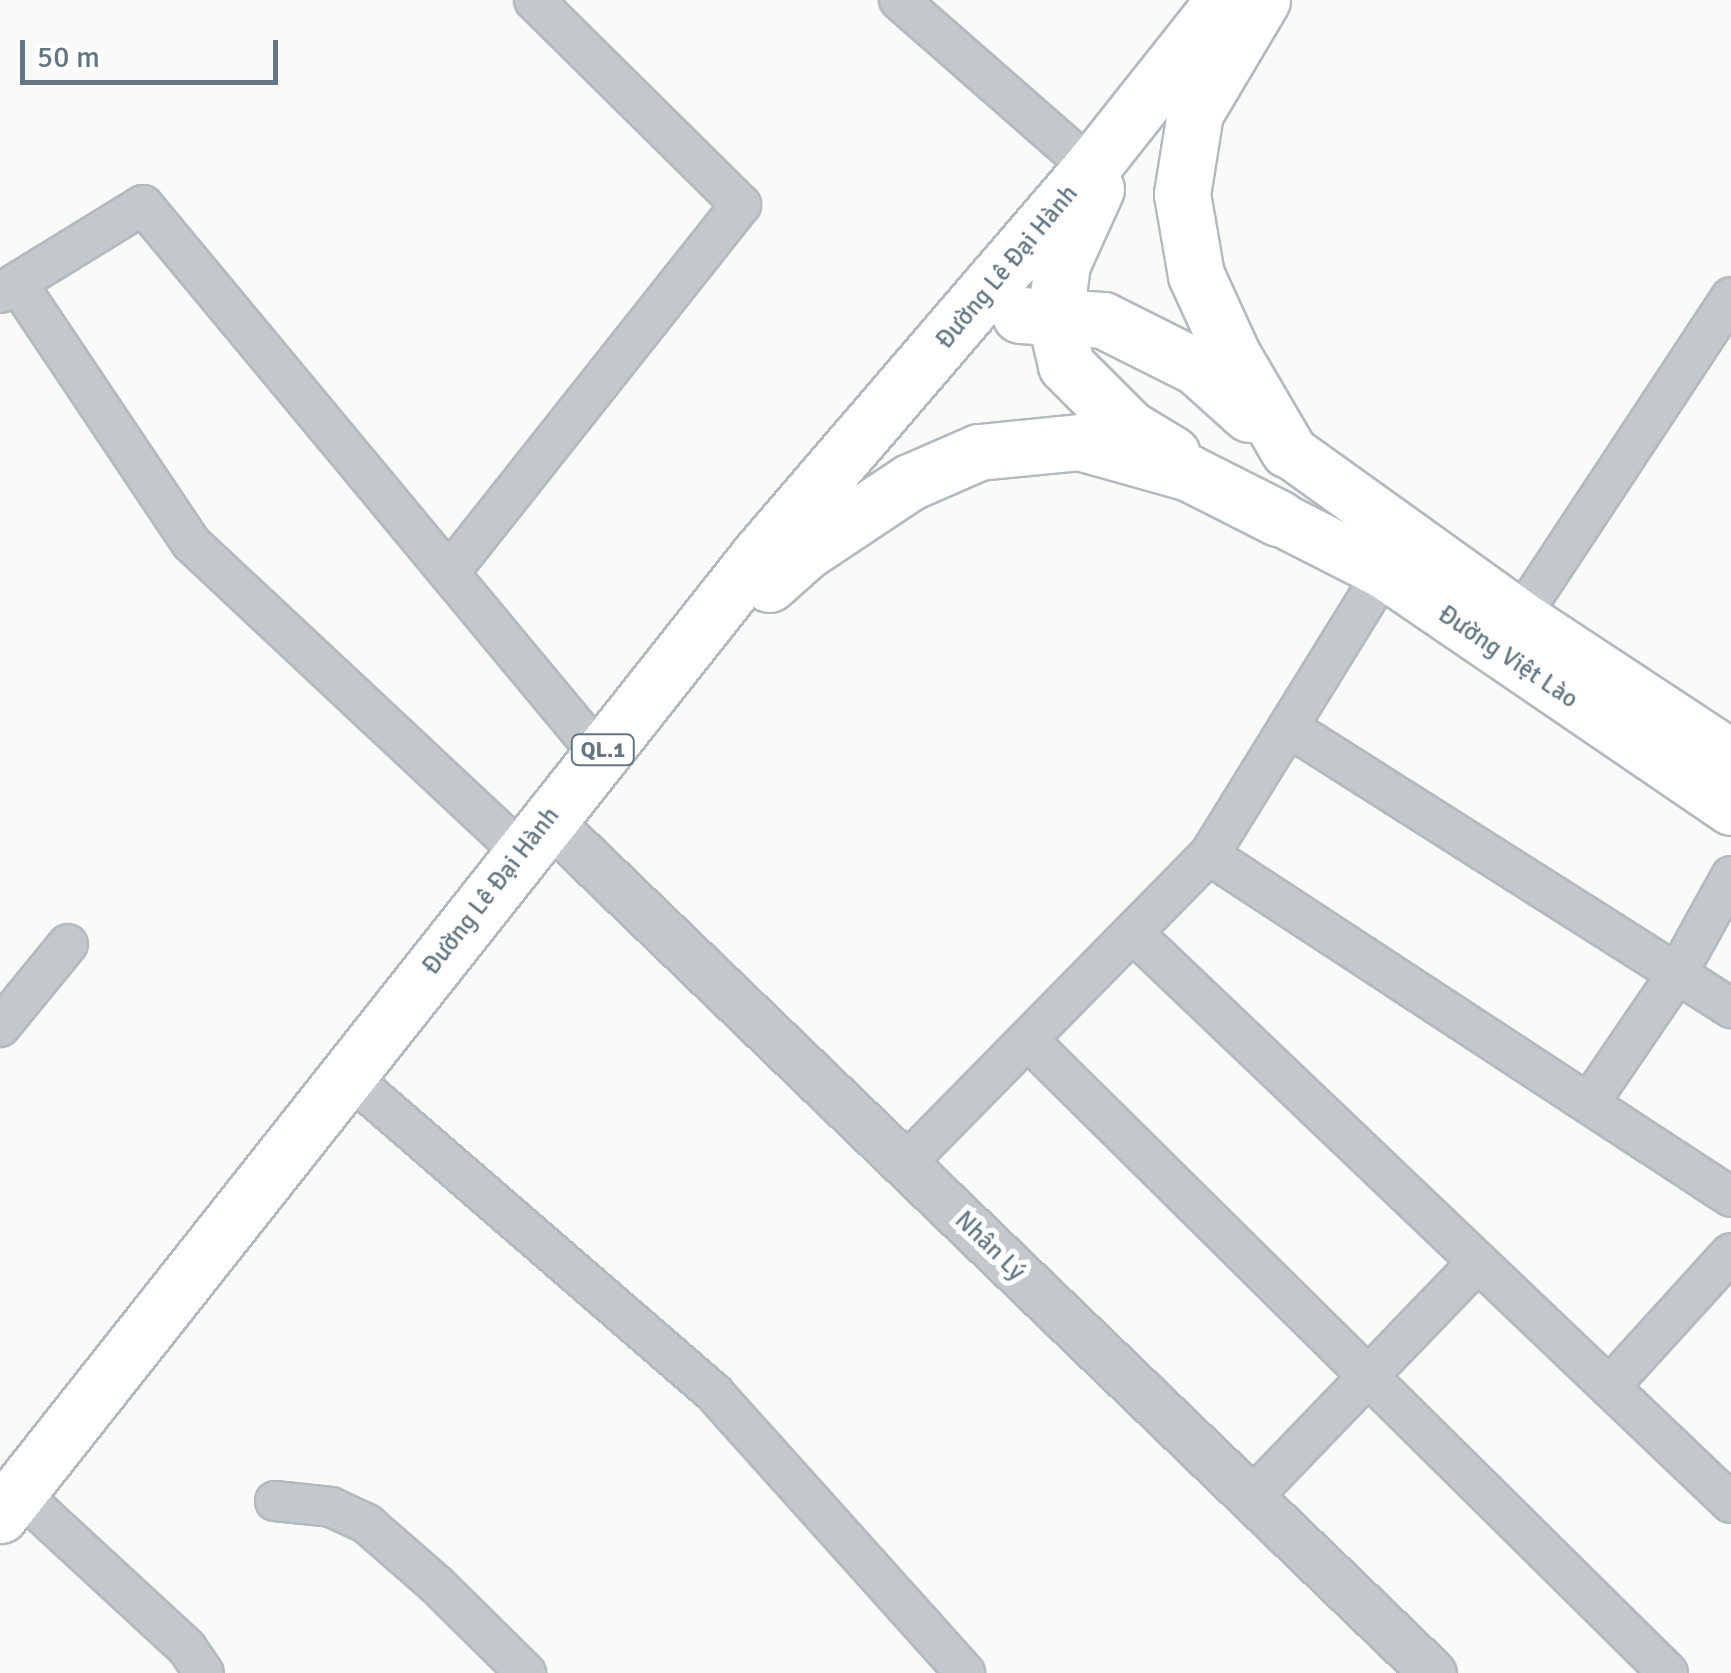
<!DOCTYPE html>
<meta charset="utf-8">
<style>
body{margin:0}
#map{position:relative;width:1731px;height:1673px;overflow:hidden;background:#fafaf8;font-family:Signika,sans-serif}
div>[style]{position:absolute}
.roads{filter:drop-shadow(2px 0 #b3babf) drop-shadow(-2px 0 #b3babf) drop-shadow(0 2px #b3babf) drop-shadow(0 -2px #b3babf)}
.minor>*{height:38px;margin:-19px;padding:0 19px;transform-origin:19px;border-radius:19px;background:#c3c8cc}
.tertiary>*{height:45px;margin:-22.5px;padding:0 22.5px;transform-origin:22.5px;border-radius:22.5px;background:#c3c8cc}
.secondary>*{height:52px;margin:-26px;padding:0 26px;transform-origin:26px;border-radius:26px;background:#fff}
.primary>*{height:55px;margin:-27.5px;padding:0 27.5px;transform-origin:27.5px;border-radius:27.5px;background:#fff}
span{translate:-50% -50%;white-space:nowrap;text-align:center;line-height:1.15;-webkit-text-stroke:10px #fff;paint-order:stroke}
.shield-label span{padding:2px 8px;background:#fff;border:2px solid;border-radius:8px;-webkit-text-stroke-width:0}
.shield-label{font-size:22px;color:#657683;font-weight:700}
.street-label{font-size:25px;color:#657683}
.scale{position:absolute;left:20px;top:40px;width:258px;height:45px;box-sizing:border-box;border:5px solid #657683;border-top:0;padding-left:12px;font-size:30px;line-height:35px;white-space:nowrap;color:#657683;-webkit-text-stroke:8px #fff;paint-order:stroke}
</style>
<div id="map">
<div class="roads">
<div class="minor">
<div style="left:899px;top:0;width:255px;rotate:41.2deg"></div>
<div style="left:17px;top:283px;width:313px;rotate:56.2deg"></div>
<div style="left:191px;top:543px;width:452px;rotate:43.1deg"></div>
<div style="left:0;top:293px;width:168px;rotate:-31.6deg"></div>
<div style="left:143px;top:205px;width:715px;rotate:50.28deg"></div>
<div style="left:449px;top:573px;width:470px;rotate:-51.6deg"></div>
<div style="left:741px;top:205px;width:291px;rotate:-135.3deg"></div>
<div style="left:1520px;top:617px;width:383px;rotate:-56.6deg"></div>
<div style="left:1288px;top:727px;width:525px;rotate:32.39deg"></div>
<div style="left:1209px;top:855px;width:624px;rotate:33.23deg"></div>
<div style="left:1133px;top:933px;width:826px;rotate:43.63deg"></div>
<div style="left:0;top:1027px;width:107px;rotate:-50.7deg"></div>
<div style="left:1028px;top:1040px;width:900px;rotate:44.68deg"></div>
<div style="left:347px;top:1075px;width:486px;rotate:40.9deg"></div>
<div style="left:714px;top:1393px;width:376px;rotate:48.1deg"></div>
<div style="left:1589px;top:1103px;width:156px;rotate:-55.7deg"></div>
<div style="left:1677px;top:974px;width:112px;rotate:-61.1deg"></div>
<div style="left:905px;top:1164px;width:433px;rotate:-45.5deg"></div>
<div style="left:1209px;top:855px;width:333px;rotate:-58.3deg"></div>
<div style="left:1609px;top:1387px;width:181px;rotate:-47.7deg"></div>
<div style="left:18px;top:1492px;width:230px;rotate:42.7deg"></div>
<div style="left:187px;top:1648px;width:30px;rotate:56deg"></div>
<div style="left:1251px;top:1498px;width:327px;rotate:-46.1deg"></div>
<div style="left:275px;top:1501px;width:56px;rotate:6.1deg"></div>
<div style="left:331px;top:1507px;width:40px;rotate:25deg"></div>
<div style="left:367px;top:1524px;width:94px;rotate:41.1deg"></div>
<div style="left:438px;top:1586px;width:124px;rotate:44.7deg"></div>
</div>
<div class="tertiary">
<div style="left:548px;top:820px;width:1229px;rotate:43.95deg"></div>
</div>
<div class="secondary">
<div style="left:1288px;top:450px;width:286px;rotate:35.7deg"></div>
<div style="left:1520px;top:617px;width:253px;rotate:33.4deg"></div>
<div style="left:1278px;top:518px;width:119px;rotate:27deg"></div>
<div style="left:1384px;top:572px;width:420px;rotate:34.3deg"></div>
</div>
<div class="primary">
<div style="left:1262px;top:0;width:131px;rotate:120.7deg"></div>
<div style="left:1195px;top:113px;width:82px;rotate:99.1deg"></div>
<div style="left:1182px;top:194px;width:82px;rotate:80.2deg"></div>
<div style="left:1196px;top:275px;width:87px;rotate:65.5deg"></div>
<div style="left:1232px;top:354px;width:111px;rotate:59.7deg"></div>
<div style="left:1096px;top:189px;width:82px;rotate:114.4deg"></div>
<div style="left:1062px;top:264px;width:53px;rotate:97.5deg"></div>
<div style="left:1055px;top:317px;width:49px;rotate:77.1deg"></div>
<div style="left:1066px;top:365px;width:89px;rotate:45deg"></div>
<div style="left:1129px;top:428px;width:50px;rotate:31.2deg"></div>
<div style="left:1020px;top:315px;width:83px;rotate:3.4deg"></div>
<div style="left:1103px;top:320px;width:105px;rotate:26.6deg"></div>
<div style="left:1197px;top:367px;width:70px;rotate:42.1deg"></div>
<div style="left:769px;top:584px;width:50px;rotate:-41.7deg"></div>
<div style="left:806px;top:551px;width:125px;rotate:-33.6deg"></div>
<div style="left:910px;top:482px;width:75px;rotate:-23.5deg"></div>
<div style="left:979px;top:452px;width:100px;rotate:-5.7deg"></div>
<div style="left:1079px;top:442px;width:114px;rotate:15.7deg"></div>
<div style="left:1189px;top:473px;width:100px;rotate:26.8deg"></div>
<div style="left:0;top:1515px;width:1224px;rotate:-51.67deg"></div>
<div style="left:759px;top:555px;width:510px;rotate:-49.37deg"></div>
<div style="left:1091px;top:168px;width:214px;rotate:-51.6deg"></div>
</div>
</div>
<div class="shield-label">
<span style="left:603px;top:750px">QL.1</span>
</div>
<div class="street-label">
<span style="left:1007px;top:267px;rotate:-50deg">Đường Lê Đại Hành</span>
<span style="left:1508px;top:657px;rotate:34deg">Đường Việt Lào</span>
<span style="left:491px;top:891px;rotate:-52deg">Đường Lê Đại Hành</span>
<span style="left:990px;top:1246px;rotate:44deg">Nhân Lý</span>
</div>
<div class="scale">50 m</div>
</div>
